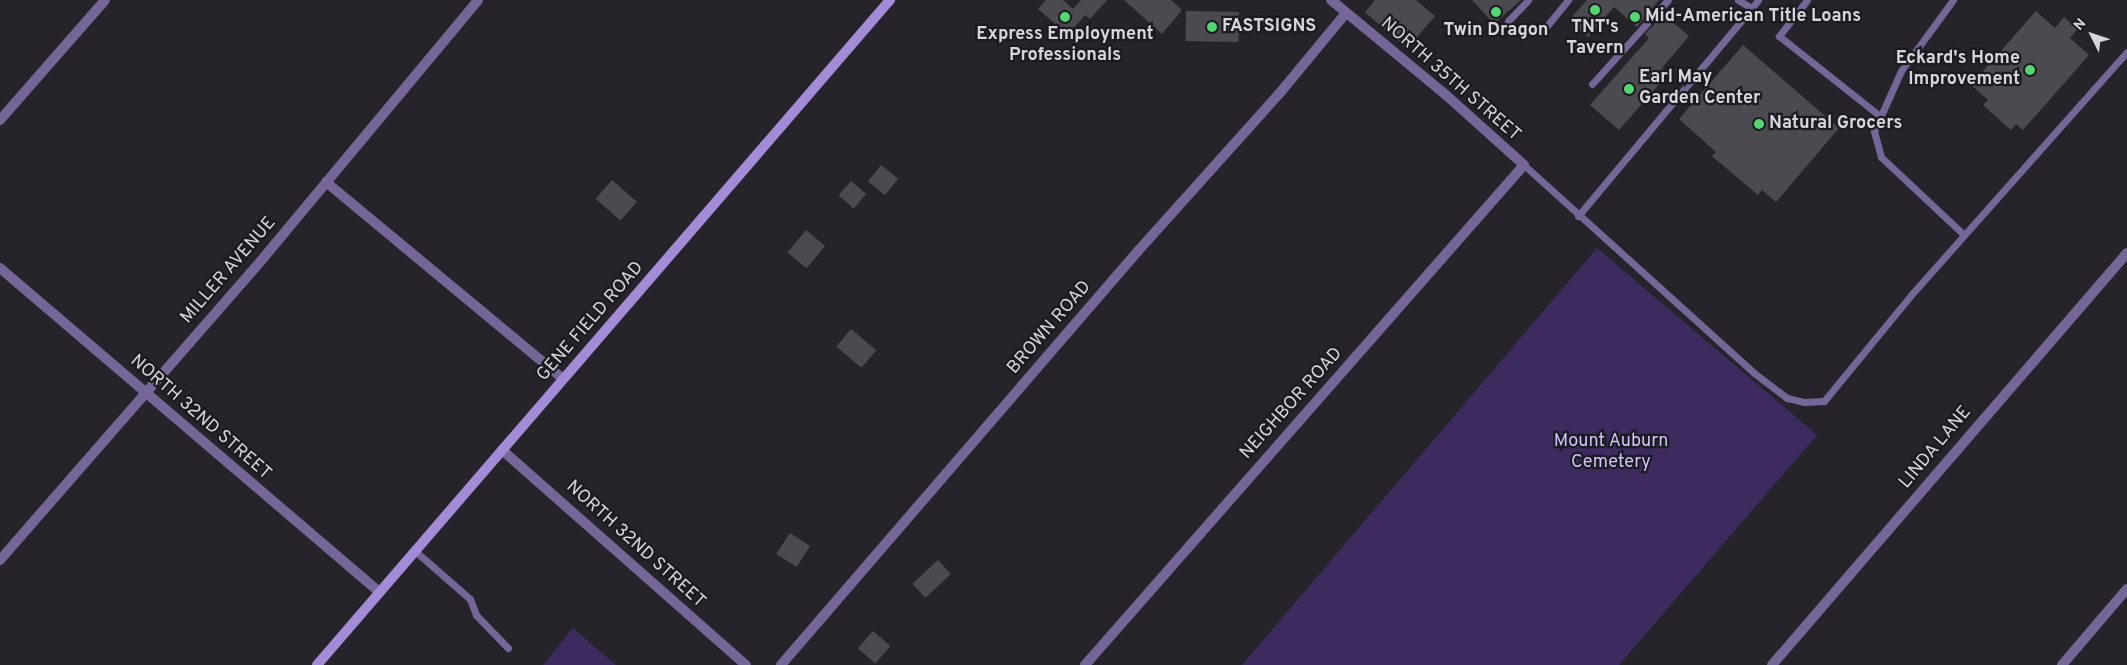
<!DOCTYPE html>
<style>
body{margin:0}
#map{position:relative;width:2127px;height:665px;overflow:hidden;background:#26242a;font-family:Overpass,sans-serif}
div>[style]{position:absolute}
.green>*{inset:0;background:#3d2a5f}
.building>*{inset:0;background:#4c4a51;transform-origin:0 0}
.lane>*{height:7px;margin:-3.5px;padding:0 3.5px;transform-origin:3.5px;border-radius:3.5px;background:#756697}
.street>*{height:10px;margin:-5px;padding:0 5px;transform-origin:5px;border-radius:5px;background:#756697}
.secondary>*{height:10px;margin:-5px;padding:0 5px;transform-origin:5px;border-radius:5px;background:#a48bd8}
.dots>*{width:14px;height:14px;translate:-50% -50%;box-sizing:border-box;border:2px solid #1c1b21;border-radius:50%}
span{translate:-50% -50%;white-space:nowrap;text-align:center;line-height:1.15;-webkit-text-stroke:4.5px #1c1b21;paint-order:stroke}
.poi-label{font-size:18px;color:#d7d6da;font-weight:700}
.left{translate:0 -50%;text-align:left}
.right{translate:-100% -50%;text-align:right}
.street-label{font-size:18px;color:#d7d6da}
.park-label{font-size:18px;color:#d3c1fc}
.north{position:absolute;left:2067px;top:10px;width:50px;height:50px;-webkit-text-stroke:4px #1c1b21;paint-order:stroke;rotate:311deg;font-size:14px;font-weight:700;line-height:20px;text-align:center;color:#d7d6da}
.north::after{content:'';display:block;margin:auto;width:18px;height:22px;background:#d7d6da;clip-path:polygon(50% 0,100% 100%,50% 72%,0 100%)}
</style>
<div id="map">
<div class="green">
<div style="clip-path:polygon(1597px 248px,1817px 435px,1619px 665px,1242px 665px)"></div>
<div style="clip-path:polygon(573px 628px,616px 665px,543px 665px)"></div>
</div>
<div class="building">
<div style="clip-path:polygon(1046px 0,1063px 0,1073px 9px,1081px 0,1107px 0,1090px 19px,1085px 15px,1068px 35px,1038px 9px)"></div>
<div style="clip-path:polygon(1124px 0,1171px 0,1182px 10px,1162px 34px)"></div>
<div style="clip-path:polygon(1375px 0,1416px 0,1435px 16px,1407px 49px,1365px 12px)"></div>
<div style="clip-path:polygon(1472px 0,1521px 0,1494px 24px)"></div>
<div style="clip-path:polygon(1587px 0,1659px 0,1637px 27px,1614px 7px,1588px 37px,1569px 20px)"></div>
<div style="left:1186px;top:11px;width:53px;height:30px;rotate:1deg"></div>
<div style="clip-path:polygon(2036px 11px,2055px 28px,2064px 17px,2077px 29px,2070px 38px,2089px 55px,2023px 130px,2016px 124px,2011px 130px,1983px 105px,1988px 100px,1971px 85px)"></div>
<div style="clip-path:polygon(1663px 14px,1689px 36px,1662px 68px,1668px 74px,1619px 130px,1590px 105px,1649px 38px,1645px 34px)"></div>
<div style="clip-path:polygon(1743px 45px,1839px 128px,1776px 202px,1762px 190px,1758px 195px,1712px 156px,1716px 152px,1679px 119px)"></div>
<div style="left:881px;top:165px;width:22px;height:21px;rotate:39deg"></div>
<div style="left:612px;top:180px;width:33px;height:25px;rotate:41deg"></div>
<div style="left:851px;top:181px;width:20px;height:19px;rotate:41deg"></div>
<div style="left:806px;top:230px;width:25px;height:29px;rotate:40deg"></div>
<div style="left:851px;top:329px;width:33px;height:23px;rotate:40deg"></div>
<div style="left:790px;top:533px;width:24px;height:25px;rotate:33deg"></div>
<div style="left:938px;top:560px;width:19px;height:35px;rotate:47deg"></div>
<div style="left:873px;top:631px;width:23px;height:23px;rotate:41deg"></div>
</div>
<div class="lane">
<div style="left:1738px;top:0;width:16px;rotate:30deg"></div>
<div style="left:1752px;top:8px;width:10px;rotate:-53deg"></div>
<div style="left:1807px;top:0;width:46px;rotate:127.9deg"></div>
<div style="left:1779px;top:36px;width:129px;rotate:38.4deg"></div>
<div style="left:1953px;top:0;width:88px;rotate:126.2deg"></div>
<div style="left:1901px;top:71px;width:66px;rotate:114.2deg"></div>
<div style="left:1874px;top:131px;width:27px;rotate:75deg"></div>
<div style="left:1881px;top:157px;width:114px;rotate:43.2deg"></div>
<div style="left:1508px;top:21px;width:29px;rotate:-46deg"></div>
<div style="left:1541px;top:33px;width:43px;rotate:-50.7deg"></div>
<div style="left:1592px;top:84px;width:113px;rotate:-47.9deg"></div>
<div style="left:1524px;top:165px;width:310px;rotate:42.1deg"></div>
<div style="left:1754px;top:373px;width:41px;rotate:37.1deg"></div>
<div style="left:1787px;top:398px;width:17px;rotate:13deg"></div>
<div style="left:1804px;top:402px;width:20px;rotate:-3deg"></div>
<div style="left:1824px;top:401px;width:137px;rotate:-50.6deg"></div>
<div style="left:1911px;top:295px;width:325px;rotate:-48.4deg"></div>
<div style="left:1578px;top:216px;width:271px;rotate:-50.1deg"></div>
<div style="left:415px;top:551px;width:73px;rotate:41.1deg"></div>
<div style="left:470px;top:599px;width:17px;rotate:69deg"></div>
<div style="left:476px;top:615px;width:46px;rotate:45.9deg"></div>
</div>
<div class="street">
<div style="left:0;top:120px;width:159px;rotate:-48.8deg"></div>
<div style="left:326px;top:182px;width:308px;rotate:39.7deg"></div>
<div style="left:0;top:268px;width:499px;rotate:40.5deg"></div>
<div style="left:502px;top:450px;width:325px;rotate:41.4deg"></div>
<div style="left:0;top:560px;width:403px;rotate:-48.9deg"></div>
<div style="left:265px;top:256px;width:333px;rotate:-50.2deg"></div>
<div style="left:781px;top:665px;width:547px;rotate:-49.23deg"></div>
<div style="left:1138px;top:251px;width:211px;rotate:-48.1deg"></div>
<div style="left:1279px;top:94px;width:105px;rotate:-50.4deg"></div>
<div style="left:1085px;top:665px;width:665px;rotate:-48.72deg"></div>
<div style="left:1524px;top:165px;width:105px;rotate:-138.1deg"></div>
<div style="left:1446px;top:95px;width:149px;rotate:-140.4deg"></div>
<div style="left:1772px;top:665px;width:544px;rotate:-49.25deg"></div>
<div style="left:2062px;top:665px;width:100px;rotate:-49.5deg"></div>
</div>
<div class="secondary">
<div style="left:317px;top:665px;width:878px;rotate:-49.25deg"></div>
</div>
<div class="dots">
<div style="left:1595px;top:10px;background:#54d672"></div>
<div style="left:1496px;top:12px;background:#54d672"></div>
<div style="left:1065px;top:17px;background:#54d672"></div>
<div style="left:1635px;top:17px;background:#54d672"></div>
<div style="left:1212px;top:27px;background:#54d672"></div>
<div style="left:2030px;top:70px;background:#54d672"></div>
<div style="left:1629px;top:89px;background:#54d672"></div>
<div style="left:1759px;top:124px;background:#54d672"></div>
</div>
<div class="poi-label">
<span class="left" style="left:1645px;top:17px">Mid-American Title Loans</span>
<span class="left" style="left:1222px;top:27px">FASTSIGNS</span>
<span style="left:1595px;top:39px">TNT's<br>Tavern</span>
<span style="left:1496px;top:31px">Twin Dragon</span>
<span style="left:1065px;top:46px">Express Employment<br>Professionals</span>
<span class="right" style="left:2020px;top:70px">Eckard's Home<br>Improvement</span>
<span class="left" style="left:1639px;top:89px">Earl May<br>Garden Center</span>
<span class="left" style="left:1769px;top:124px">Natural Grocers</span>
</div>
<div class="street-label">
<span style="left:1450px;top:80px;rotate:41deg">NORTH 35TH STREET</span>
<span style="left:229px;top:271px;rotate:-49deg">MILLER AVENUE</span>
<span style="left:591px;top:322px;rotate:-49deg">GENE FIELD ROAD</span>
<span style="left:1050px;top:328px;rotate:-49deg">BROWN ROAD</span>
<span style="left:1292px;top:404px;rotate:-48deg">NEIGHBOR ROAD</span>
<span style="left:200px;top:418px;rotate:41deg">NORTH 32ND STREET</span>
<span style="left:1936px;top:448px;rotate:-50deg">LINDA LANE</span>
<span style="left:635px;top:545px;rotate:42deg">NORTH 32ND STREET</span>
</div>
<div class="park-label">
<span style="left:1611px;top:453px">Mount Auburn<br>Cemetery</span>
</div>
<div class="north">N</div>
</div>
